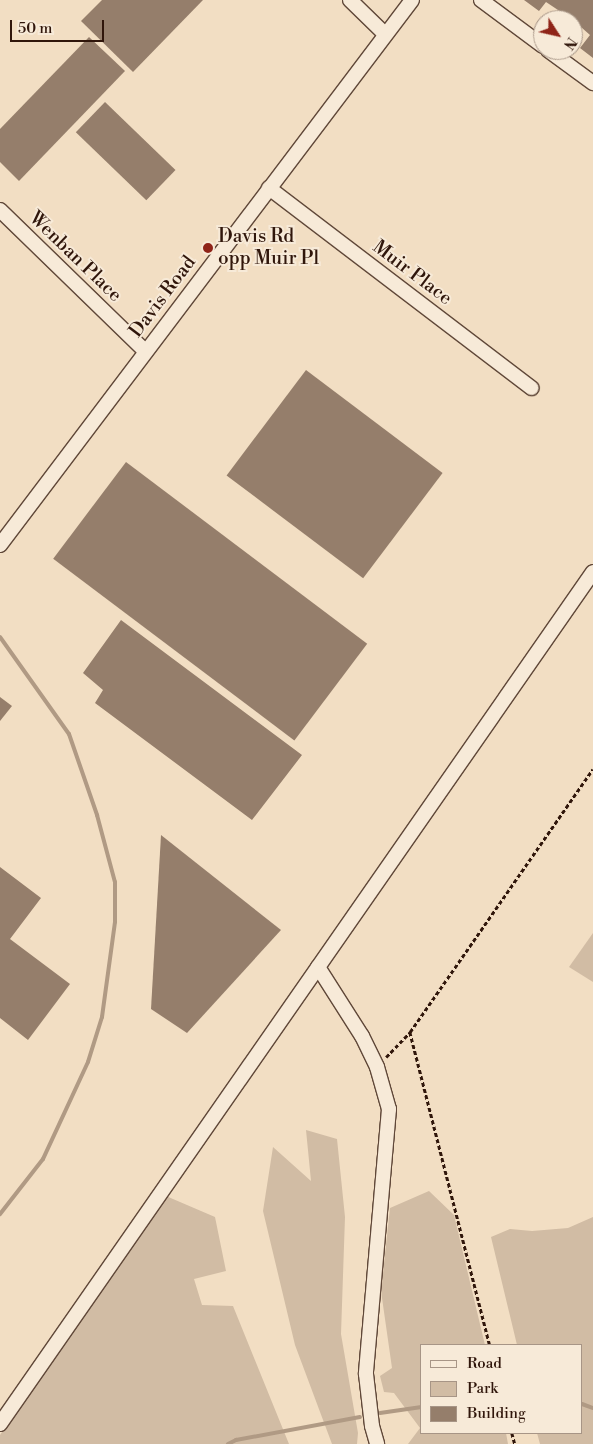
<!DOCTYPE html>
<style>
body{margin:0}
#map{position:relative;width:593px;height:1444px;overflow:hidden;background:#f2dec3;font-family:"Libre Bodoni",serif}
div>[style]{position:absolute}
.green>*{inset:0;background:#d1bca4}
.stream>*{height:4px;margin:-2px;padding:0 2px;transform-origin:2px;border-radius:2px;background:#b09a84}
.building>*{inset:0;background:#957e6b;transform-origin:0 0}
.path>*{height:2.5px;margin-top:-1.25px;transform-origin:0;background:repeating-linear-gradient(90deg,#30160b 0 4px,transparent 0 6.5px)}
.roads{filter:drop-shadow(1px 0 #604839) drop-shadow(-1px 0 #604839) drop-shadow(0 1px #604839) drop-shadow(0 -1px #604839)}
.minor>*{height:14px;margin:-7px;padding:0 7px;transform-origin:7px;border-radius:7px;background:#f7ead8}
.dots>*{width:14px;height:14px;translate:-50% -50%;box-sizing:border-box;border:2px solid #f7ead8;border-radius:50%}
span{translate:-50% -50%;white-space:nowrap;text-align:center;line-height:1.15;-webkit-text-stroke:4px #f7ead8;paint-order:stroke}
.poi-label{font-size:19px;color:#30160b}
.left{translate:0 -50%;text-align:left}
.street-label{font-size:19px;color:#30160b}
.legend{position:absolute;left:420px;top:1344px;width:162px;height:90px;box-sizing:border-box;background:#f7ead8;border:1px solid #a79586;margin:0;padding:6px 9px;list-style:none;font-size:15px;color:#30160b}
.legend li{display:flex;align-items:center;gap:10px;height:25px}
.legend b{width:25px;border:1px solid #a79586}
.north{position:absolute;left:533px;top:10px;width:50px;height:50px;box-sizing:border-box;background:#f7ead8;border:1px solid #a79586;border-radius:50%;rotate:125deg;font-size:14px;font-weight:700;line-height:20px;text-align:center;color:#30160b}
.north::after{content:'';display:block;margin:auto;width:18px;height:22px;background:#8f2418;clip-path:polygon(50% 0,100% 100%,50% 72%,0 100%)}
.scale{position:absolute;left:10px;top:20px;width:94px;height:22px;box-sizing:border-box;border:2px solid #30160b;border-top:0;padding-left:6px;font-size:15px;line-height:18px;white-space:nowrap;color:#30160b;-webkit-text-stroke:4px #f7ead8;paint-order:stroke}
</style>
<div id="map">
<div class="green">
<div style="clip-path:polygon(593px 933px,593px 982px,569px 967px)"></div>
<div style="clip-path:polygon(306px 1130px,337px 1139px,345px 1217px,341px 1334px,358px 1433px,357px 1444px,332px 1444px,295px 1345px,263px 1211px,273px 1147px,311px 1181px)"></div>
<div style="clip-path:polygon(429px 1191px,454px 1215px,485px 1345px,422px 1345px,422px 1433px,506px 1433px,508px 1444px,408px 1444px,420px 1428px,394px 1393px,384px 1392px,380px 1376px,392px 1368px,381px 1291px,390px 1208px)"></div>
<div style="clip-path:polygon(166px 1196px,215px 1217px,226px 1271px,194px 1279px,202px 1305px,233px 1306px,289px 1444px,0 1444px,0 1435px)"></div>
<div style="clip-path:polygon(593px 1217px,593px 1444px,540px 1444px,537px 1433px,582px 1433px,582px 1345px,517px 1345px,491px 1237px,510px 1229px,532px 1231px,568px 1228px)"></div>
</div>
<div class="stream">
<div style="left:0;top:637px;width:119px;rotate:54.6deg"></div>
<div style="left:69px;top:734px;width:86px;rotate:70.9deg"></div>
<div style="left:97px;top:815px;width:69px;rotate:75deg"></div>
<div style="left:115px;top:882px;width:40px;rotate:90deg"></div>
<div style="left:115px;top:922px;width:96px;rotate:97.8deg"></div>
<div style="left:102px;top:1017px;width:47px;rotate:107.3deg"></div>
<div style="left:88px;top:1062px;width:107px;rotate:114.9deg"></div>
<div style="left:43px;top:1159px;width:70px;rotate:128deg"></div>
<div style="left:582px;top:1404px;width:12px;rotate:20deg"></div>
<div style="left:380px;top:1413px;width:42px;rotate:-8.1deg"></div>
<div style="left:228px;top:1444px;width:9px;rotate:-27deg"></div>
<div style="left:236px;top:1440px;width:126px;rotate:-10.5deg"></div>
</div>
<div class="building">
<div style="clip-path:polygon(102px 0,203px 0,133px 72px,81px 21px)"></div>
<div style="clip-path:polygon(524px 0,593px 0,593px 58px,580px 48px,590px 35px,573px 20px,546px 2px,539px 11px)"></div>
<div style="clip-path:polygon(89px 37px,125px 71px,19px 181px,0 162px,0 129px)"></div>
<div style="left:105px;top:102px;width:98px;height:42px;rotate:44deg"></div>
<div style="left:306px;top:370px;width:171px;height:132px;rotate:37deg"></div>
<div style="left:126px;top:462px;width:302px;height:121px;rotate:37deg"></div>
<div style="clip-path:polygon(121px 620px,302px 755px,252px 820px,95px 703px,103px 690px,83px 673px)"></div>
<div style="clip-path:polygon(0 697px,12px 706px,0 721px)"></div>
<div style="clip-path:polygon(161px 835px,281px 930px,187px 1033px,151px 1009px)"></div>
<div style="clip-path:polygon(0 867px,41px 898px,10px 939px,70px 984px,28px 1040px,0 1018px)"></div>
</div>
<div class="path">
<div style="left:410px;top:1032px;width:323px;rotate:75.7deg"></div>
<div style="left:386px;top:1057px;width:35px;rotate:-46deg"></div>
<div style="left:410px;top:1032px;width:320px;rotate:-55.2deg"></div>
<div style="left:512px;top:1433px;width:11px;rotate:75deg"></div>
</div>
<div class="roads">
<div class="minor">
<div style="left:350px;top:0;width:49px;rotate:44.2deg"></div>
<div style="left:481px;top:0;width:77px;rotate:36.6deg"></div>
<div style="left:548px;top:50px;width:56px;rotate:36.3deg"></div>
<div style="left:269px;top:188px;width:330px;rotate:37.3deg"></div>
<div style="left:0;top:210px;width:202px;rotate:44.2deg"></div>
<div style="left:0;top:545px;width:683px;rotate:-52.91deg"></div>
<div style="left:318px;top:967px;width:82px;rotate:57.5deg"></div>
<div style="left:362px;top:1036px;width:34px;rotate:64deg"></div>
<div style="left:377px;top:1067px;width:44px;rotate:74.1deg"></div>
<div style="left:389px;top:1109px;width:266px;rotate:95deg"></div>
<div style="left:366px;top:1374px;width:52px;rotate:83.4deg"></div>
<div style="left:372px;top:1426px;width:19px;rotate:74deg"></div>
<div style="left:0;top:1424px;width:1038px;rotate:-55.16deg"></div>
</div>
</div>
<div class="dots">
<div style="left:208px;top:248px;background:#8f2418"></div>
</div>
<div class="poi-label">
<span class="left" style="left:218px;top:248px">Davis Rd<br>opp Muir Pl</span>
</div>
<div class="street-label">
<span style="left:75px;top:257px;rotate:44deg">Wenban Place</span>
<span style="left:412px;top:273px;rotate:37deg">Muir Place</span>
<span style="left:163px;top:297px;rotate:-53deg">Davis Road</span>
</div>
<ul class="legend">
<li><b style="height:6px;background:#f7ead8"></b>Road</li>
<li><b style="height:14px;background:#d1bca4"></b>Park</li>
<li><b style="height:14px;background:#957e6b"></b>Building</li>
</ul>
<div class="north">N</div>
<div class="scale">50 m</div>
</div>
